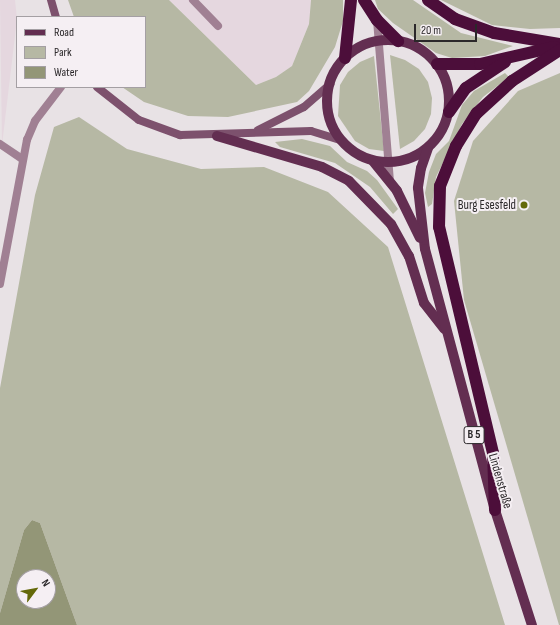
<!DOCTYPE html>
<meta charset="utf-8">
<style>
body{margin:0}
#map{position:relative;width:560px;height:625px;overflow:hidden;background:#e8e2e5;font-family:"Sofia Sans Condensed",sans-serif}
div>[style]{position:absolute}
.built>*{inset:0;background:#e5d7df}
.green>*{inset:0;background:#b6b8a4}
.water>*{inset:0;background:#939677}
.lane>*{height:8px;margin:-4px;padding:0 4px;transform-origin:4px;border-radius:4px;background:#a08093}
.street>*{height:8px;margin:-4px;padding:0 4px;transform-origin:4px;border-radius:4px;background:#a08093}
.secondary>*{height:8px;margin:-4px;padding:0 4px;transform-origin:4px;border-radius:4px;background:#7d516d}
.primary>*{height:10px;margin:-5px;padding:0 5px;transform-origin:5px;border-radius:5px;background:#632e51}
.primary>.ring{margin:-5px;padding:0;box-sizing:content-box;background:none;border:10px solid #632e51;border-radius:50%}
.highway>*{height:12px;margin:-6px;padding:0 6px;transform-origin:6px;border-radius:6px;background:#4c0e3a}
.dots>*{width:11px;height:11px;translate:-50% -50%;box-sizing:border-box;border:2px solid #f5eff3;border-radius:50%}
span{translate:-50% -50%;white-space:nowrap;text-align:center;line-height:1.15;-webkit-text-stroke:4px #f5eff3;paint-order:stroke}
.shield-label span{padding:1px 3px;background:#f5eff3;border:1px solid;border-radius:3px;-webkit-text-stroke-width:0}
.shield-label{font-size:12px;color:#2b282a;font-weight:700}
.poi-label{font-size:13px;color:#2b282a}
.right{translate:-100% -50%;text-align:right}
.street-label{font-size:13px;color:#2b282a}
.legend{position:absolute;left:16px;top:16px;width:130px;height:72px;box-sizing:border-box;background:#f5eff3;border:1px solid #a49fa3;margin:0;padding:5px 7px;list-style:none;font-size:12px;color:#2b282a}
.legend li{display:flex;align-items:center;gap:8px;height:20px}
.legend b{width:20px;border:1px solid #a49fa3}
.north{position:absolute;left:16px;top:569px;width:40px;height:40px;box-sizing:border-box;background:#f5eff3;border:1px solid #a49fa3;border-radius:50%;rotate:58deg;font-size:11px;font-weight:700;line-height:16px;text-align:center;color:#2b282a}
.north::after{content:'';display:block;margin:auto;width:14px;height:18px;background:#646909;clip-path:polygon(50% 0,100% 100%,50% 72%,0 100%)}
.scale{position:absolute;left:414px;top:24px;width:63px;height:18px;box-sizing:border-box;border:2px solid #2b282a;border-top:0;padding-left:5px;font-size:12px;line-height:14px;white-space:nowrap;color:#2b282a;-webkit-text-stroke:3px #f5eff3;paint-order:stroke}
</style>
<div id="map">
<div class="built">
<div style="clip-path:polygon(0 0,15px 0,17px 19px,2px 145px)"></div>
<div style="clip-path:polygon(169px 0,311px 0,309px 24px,292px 66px,276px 77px,256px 85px)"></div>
</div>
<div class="green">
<div style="clip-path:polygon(68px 0,169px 0,256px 85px,276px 77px,292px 66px,309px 24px,311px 0,343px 0,343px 21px,335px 47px,309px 91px,297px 102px,228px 117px,188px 116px,144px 102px,122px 87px,145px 87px,145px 17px,74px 17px)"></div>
<div style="clip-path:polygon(375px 0,413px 0,461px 33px,513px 46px,485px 56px,452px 58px,436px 53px,393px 23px,378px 9px)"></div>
<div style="clip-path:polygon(441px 0,560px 0,560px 28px,530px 29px,492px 25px)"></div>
<div style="clip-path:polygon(390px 55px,405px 60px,419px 69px,428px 82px,432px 98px,431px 114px,425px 129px,414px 141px,400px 149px)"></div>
<div style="clip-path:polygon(374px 56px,384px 151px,369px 149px,355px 141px,338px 116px,340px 85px,348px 72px,360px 62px)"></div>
<div style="clip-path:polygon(505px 73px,509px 77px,483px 97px,462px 124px,436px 177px,432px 204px,428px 207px,425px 193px,429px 172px,436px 154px,449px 141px,462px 105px,474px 91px)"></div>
<div style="clip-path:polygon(560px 73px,560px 625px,559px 625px,464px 300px,454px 201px,473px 141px,518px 91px)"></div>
<div style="clip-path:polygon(79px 117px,127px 149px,201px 169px,264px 167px,328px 192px,388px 247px,505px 625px,77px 625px,40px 523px,32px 520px,24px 530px,0 613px,0 388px,35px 195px,54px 127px)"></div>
<div style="clip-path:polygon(302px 139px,330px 146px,347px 162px,367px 171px,377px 180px,398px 209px,393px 214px,370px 187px,335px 163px,280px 147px,275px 142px)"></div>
</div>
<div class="water">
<div style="clip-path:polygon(evenodd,32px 520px,40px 523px,77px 625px,0 625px,0 613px,24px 530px,32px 520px,24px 577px,48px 577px,48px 601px,24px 601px,24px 577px)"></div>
</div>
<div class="lane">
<div style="left:193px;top:0;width:36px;rotate:46deg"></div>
<div style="left:377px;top:20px;width:162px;rotate:85.4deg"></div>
<div style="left:0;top:144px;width:27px;rotate:34deg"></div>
</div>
<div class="street">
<div style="left:0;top:284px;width:147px;rotate:-79.4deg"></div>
<div style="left:27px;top:140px;width:21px;rotate:-67deg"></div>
<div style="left:35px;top:121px;width:43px;rotate:-52.6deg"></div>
</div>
<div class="secondary">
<div style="left:51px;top:0;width:18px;rotate:74deg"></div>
<div style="left:97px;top:87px;width:53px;rotate:38.2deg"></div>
<div style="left:139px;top:120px;width:44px;rotate:20.1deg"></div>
<div style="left:180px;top:135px;width:131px;rotate:-1.7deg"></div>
<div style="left:311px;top:131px;width:31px;rotate:17deg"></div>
<div style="left:258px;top:130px;width:51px;rotate:-26.6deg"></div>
<div style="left:304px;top:107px;width:35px;rotate:-41deg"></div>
</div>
<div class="primary">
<div class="ring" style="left:327px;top:40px;width:112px;height:112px"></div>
<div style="left:217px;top:136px;width:109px;rotate:16.4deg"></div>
<div style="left:322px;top:167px;width:30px;rotate:27deg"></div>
<div style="left:349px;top:181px;width:60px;rotate:45.7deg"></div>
<div style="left:391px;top:224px;width:37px;rotate:61deg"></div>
<div style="left:409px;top:256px;width:49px;rotate:72.3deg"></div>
<div style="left:424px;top:303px;width:33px;rotate:52deg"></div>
<div style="left:428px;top:148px;width:21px;rotate:109deg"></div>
<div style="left:421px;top:168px;width:20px;rotate:99deg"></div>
<div style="left:418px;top:188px;width:61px;rotate:83.5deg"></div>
<div style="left:425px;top:249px;width:270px;rotate:75deg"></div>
<div style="left:495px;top:510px;width:121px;rotate:72.2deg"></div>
<div style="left:373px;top:161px;width:38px;rotate:51deg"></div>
<div style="left:397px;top:191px;width:52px;rotate:63.9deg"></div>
</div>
<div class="highway">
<div style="left:364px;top:0;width:24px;rotate:57deg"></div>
<div style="left:377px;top:20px;width:30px;rotate:45deg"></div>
<div style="left:428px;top:0;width:33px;rotate:35deg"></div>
<div style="left:455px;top:19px;width:41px;rotate:19.7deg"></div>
<div style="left:494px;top:33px;width:67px;rotate:9.5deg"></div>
<div style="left:345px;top:58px;width:58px;rotate:-84.1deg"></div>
<div style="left:437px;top:64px;width:43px"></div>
<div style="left:480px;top:64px;width:77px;rotate:-12.8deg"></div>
<div style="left:449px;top:112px;width:29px;rotate:-55deg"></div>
<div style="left:466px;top:88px;width:47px;rotate:-33.7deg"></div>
<div style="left:495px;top:510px;width:57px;rotate:-92deg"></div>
<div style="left:493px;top:453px;width:232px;rotate:-103.4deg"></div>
<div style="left:439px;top:227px;width:41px;rotate:-88.6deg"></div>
<div style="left:440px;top:186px;width:43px;rotate:-68.2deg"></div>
<div style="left:456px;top:146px;width:39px;rotate:-58deg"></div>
<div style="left:477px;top:113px;width:47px;rotate:-42.4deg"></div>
<div style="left:512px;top:81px;width:57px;rotate:-32.9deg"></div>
</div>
<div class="dots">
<div style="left:524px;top:205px;background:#646909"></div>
</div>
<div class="shield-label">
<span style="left:474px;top:435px">B 5</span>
</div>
<div class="poi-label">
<span class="right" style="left:516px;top:205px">Burg Esesfeld</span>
</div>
<div class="street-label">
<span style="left:500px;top:481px;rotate:74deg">Lindenstraße</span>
</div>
<ul class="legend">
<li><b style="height:5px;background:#632e51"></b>Road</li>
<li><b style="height:11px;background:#b6b8a4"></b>Park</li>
<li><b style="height:11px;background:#939677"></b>Water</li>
</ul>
<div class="north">N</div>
<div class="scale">20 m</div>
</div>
